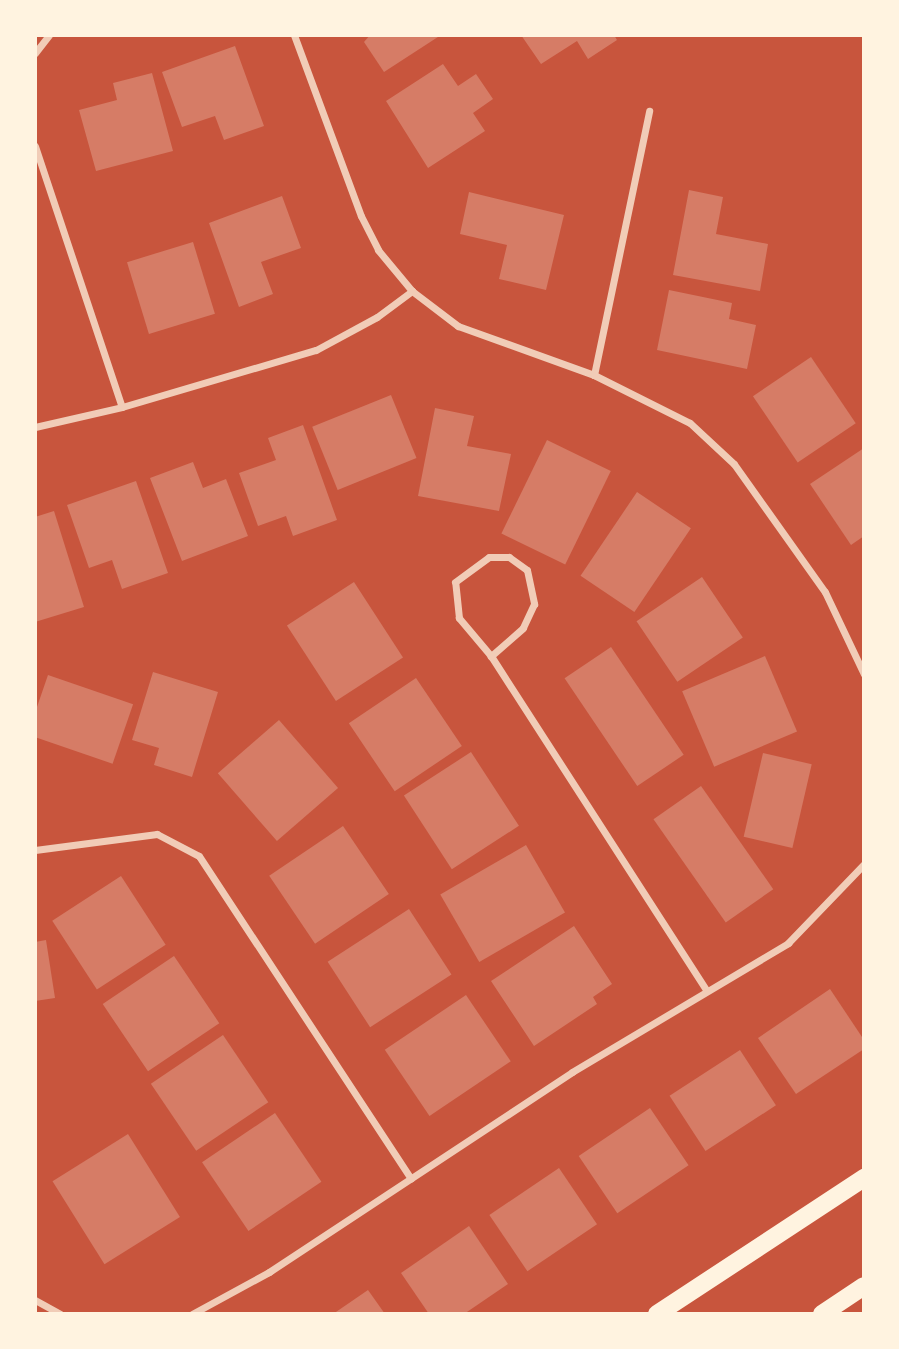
<!DOCTYPE html>
<style>
body{margin:0}
#map{position:relative;width:899px;height:1349px;overflow:hidden;background:#c8553d;font-family:Raleway,sans-serif}
div>[style]{position:absolute}
.building>*{inset:0;background:#d67c66;transform-origin:0 0}
.minor>*{height:7px;margin:-3.5px;padding:0 3.5px;transform-origin:3.5px;border-radius:3.5px;background:#f1ccb7}
.primary>*{height:18px;margin:-9px;padding:0 9px;transform-origin:9px;border-radius:9px;background:#fff3e0}
span{translate:-50% -50%;white-space:nowrap;text-align:center;line-height:1.15;-webkit-text-stroke:5px #fff3e0;paint-order:stroke}
.frame{position:absolute;inset:0;border:37px solid #fff3e0;pointer-events:none}
</style>
<div id="map">
<div class="building">
<div style="clip-path:polygon(370px 35px,441px 35px,384px 72px,364px 42px)"></div>
<div style="clip-path:polygon(521px 35px,614px 35px,617px 40px,588px 59px,577px 41px,541px 64px)"></div>
<div style="clip-path:polygon(235px 46px,264px 126px,224px 140px,215px 116px,182px 127px,162px 72px)"></div>
<div style="clip-path:polygon(443px 64px,458px 86px,476px 74px,493px 99px,473px 113px,485px 131px,428px 168px,386px 101px)"></div>
<div style="clip-path:polygon(152px 73px,173px 151px,96px 171px,79px 110px,117px 100px,113px 83px)"></div>
<div style="clip-path:polygon(689px 190px,723px 197px,716px 234px,768px 244px,760px 291px,673px 275px)"></div>
<div style="clip-path:polygon(469px 192px,564px 215px,546px 290px,499px 279px,507px 245px,460px 234px)"></div>
<div style="clip-path:polygon(282px 196px,301px 248px,261px 262px,273px 294px,239px 307px,209px 223px)"></div>
<div style="left:193px;top:242px;width:75px;height:69px;rotate:73deg"></div>
<div style="clip-path:polygon(669px 290px,732px 303px,729px 319px,756px 325px,747px 369px,657px 350px)"></div>
<div style="left:811px;top:357px;width:80px;height:70px;rotate:56deg"></div>
<div style="left:391px;top:395px;width:68px;height:85px;rotate:68deg"></div>
<div style="clip-path:polygon(435px 408px,474px 416px,467px 446px,511px 454px,499px 511px,418px 496px)"></div>
<div style="clip-path:polygon(303px 425px,337px 520px,293px 536px,286px 516px,258px 526px,239px 473px,276px 460px,268px 438px)"></div>
<div style="left:547px;top:440px;width:71px;height:104px;rotate:26deg"></div>
<div style="clip-path:polygon(864px 448px,864px 536px,851px 545px,810px 484px)"></div>
<div style="clip-path:polygon(193px 462px,203px 488px,226px 479px,248px 536px,182px 561px,150px 478px)"></div>
<div style="clip-path:polygon(136px 481px,168px 573px,122px 589px,112px 560px,89px 568px,67px 505px)"></div>
<div style="left:637px;top:492px;width:65px;height:101px;rotate:34deg"></div>
<div style="clip-path:polygon(54px 511px,84px 607px,35px 622px,35px 517px)"></div>
<div style="left:702px;top:577px;width:73px;height:79px;rotate:56deg"></div>
<div style="left:354px;top:582px;width:90px;height:80px;rotate:57deg"></div>
<div style="left:611px;top:647px;width:130px;height:56px;rotate:56deg"></div>
<div style="left:765px;top:656px;width:82px;height:90px;rotate:67deg"></div>
<div style="clip-path:polygon(153px 672px,218px 692px,192px 777px,154px 765px,159px 748px,132px 740px)"></div>
<div style="left:48px;top:675px;width:90px;height:63px;rotate:19deg"></div>
<div style="left:416px;top:678px;width:82px;height:81px;rotate:56deg"></div>
<div style="left:279px;top:720px;width:90px;height:81px;rotate:49deg"></div>
<div style="left:471px;top:752px;width:88px;height:80px;rotate:57deg"></div>
<div style="left:763px;top:753px;width:50px;height:86px;rotate:13deg"></div>
<div style="left:701px;top:786px;width:126px;height:58px;rotate:55deg"></div>
<div style="left:343px;top:826px;width:82px;height:89px;rotate:56deg"></div>
<div style="left:526px;top:845px;width:78px;height:99px;rotate:60deg"></div>
<div style="left:121px;top:876px;width:82px;height:82px;rotate:57deg"></div>
<div style="left:409px;top:909px;width:78px;height:97px;rotate:57deg"></div>
<div style="clip-path:polygon(574px 926px,612px 984px,593px 997px,597px 1004px,534px 1046px,491px 981px)"></div>
<div style="clip-path:polygon(46px 940px,55px 998px,35px 1001px,35px 942px)"></div>
<div style="left:174px;top:956px;width:81px;height:86px;rotate:56deg"></div>
<div style="clip-path:polygon(830px 989px,864px 1040px,864px 1049px,796px 1094px,758px 1038px)"></div>
<div style="left:466px;top:995px;width:80px;height:98px;rotate:56deg"></div>
<div style="left:223px;top:1035px;width:81px;height:87px;rotate:56deg"></div>
<div style="left:740px;top:1050px;width:66px;height:84px;rotate:57deg"></div>
<div style="left:650px;top:1108px;width:69px;height:86px;rotate:56deg"></div>
<div style="left:275px;top:1113px;width:83px;height:88px;rotate:56deg"></div>
<div style="left:128px;top:1134px;width:98px;height:89px;rotate:58deg"></div>
<div style="left:559px;top:1168px;width:68px;height:84px;rotate:56deg"></div>
<div style="clip-path:polygon(469px 1226px,508px 1284px,464px 1314px,429px 1314px,401px 1273px)"></div>
<div style="clip-path:polygon(368px 1290px,385px 1314px,333px 1314px)"></div>
</div>
<div class="minor">
<div style="left:294px;top:35px;width:193px;rotate:69.7deg"></div>
<div style="left:361px;top:216px;width:38px;rotate:63deg"></div>
<div style="left:378px;top:250px;width:53px;rotate:50.3deg"></div>
<div style="left:412px;top:291px;width:58px;rotate:37.3deg"></div>
<div style="left:458px;top:326px;width:145px;rotate:19.8deg"></div>
<div style="left:594px;top:375px;width:107px;rotate:26.6deg"></div>
<div style="left:690px;top:423px;width:60px;rotate:43deg"></div>
<div style="left:734px;top:464px;width:157px;rotate:54.6deg"></div>
<div style="left:825px;top:592px;width:91px;rotate:64.6deg"></div>
<div style="left:35px;top:53px;width:23px;rotate:-52deg"></div>
<div style="left:35px;top:146px;width:275px;rotate:71.6deg"></div>
<div style="left:594px;top:375px;width:270px;rotate:-78.2deg"></div>
<div style="left:35px;top:427px;width:89px;rotate:-12.9deg"></div>
<div style="left:122px;top:407px;width:202px;rotate:-16.4deg"></div>
<div style="left:316px;top:350px;width:69px;rotate:-28.4deg"></div>
<div style="left:377px;top:317px;width:44px;rotate:-36.6deg"></div>
<div style="left:489px;top:557px;width:20px"></div>
<div style="left:509px;top:557px;width:22px;rotate:36deg"></div>
<div style="left:527px;top:570px;width:35px;rotate:78deg"></div>
<div style="left:534px;top:604px;width:26px;rotate:115deg"></div>
<div style="left:523px;top:628px;width:43px;rotate:138.8deg"></div>
<div style="left:491px;top:656px;width:50px;rotate:-130.1deg"></div>
<div style="left:459px;top:618px;width:36px;rotate:-96deg"></div>
<div style="left:455px;top:582px;width:42px;rotate:-36.3deg"></div>
<div style="left:491px;top:656px;width:396px;rotate:57.2deg"></div>
<div style="left:35px;top:850px;width:123px;rotate:-7.5deg"></div>
<div style="left:157px;top:834px;width:47px;rotate:27.6deg"></div>
<div style="left:199px;top:856px;width:386px;rotate:56.7deg"></div>
<div style="left:35px;top:1300px;width:29px;rotate:29deg"></div>
<div style="left:192px;top:1314px;width:88px;rotate:-28.6deg"></div>
<div style="left:269px;top:1272px;width:363px;rotate:-33.4deg"></div>
<div style="left:572px;top:1072px;width:252px;rotate:-30.8deg"></div>
<div style="left:788px;top:943px;width:110px;rotate:-46.1deg"></div>
</div>
<div class="primary">
<div style="left:657px;top:1314px;width:248px;rotate:-33.3deg"></div>
<div style="left:822px;top:1314px;width:50px;rotate:-33.7deg"></div>
</div>
<div class="frame"></div>
</div>
